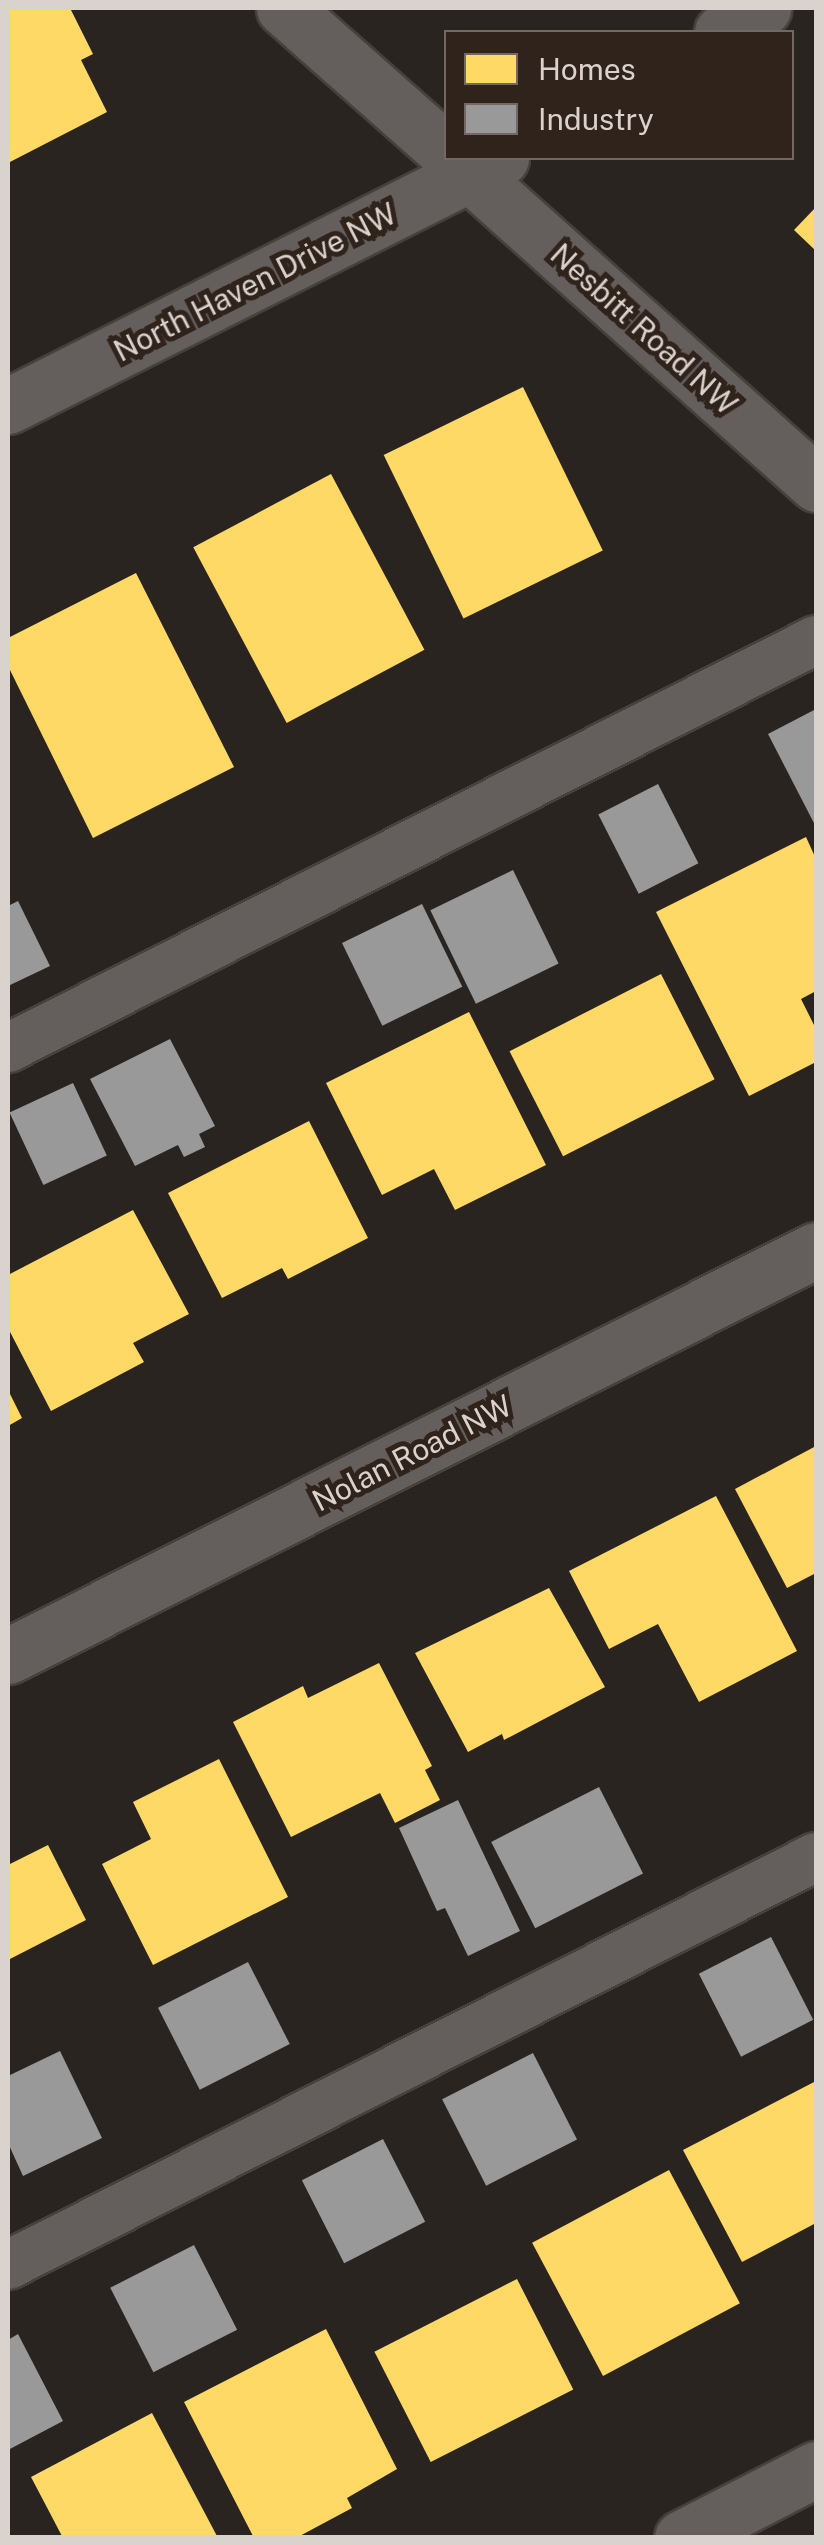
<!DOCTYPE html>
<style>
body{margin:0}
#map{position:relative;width:824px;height:2545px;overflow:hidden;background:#2a2420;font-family:"Public Sans",sans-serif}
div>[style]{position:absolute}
.homes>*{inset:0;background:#ffd966;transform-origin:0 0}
.industry>*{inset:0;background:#999;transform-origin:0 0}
.roads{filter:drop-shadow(2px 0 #46413c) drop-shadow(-2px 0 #46413c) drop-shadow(0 2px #46413c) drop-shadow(0 -2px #46413c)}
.service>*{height:48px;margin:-24px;padding:0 24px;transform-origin:24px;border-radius:24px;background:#645f5c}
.minor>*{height:55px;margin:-27.5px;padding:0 27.5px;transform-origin:27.5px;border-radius:27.5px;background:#645f5c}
span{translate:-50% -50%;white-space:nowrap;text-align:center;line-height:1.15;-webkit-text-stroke:10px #2f231b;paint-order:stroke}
.street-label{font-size:30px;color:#dad2cc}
.frame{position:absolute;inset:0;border:10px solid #dad2cc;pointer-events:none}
.legend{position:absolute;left:444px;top:30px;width:350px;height:130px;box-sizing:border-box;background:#2f231b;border:2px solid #736962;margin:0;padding:12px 18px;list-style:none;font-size:30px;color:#dad2cc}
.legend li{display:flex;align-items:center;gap:20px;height:50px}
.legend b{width:50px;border:2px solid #736962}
</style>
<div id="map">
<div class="homes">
<div style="clip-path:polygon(8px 8px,70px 8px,93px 54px,81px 60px,107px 112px,8px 163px)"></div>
<div style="clip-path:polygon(816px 207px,816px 251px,794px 230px)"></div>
<div style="left:523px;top:387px;width:182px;height:155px;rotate:64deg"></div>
<div style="left:331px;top:474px;width:199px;height:156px;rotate:62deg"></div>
<div style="clip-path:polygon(136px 573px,234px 767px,93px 838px,8px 666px,8px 638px)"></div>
<div style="clip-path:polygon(806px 837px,816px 859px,816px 991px,801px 999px,816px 1029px,816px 1062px,749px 1096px,656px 912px)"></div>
<div style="left:661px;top:974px;width:118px;height:170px;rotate:63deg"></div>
<div style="clip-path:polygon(469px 1012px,546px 1165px,455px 1210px,434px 1169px,382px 1195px,326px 1083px)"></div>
<div style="clip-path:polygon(309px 1121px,368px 1238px,288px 1279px,282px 1268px,222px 1298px,168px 1193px)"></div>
<div style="clip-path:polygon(133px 1210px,189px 1314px,133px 1343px,144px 1362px,51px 1411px,8px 1328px,8px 1275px)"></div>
<div style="clip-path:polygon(8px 1390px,22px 1418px,8px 1426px)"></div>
<div style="clip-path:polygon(816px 1446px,816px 1573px,787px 1588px,735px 1489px)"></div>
<div style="clip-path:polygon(716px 1496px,797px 1651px,699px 1702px,658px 1624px,609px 1649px,569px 1571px)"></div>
<div style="clip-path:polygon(549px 1588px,605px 1687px,504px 1740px,502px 1734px,468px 1752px,415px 1653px)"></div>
<div style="clip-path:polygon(379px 1663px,432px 1766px,425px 1770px,440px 1800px,395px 1823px,380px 1793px,291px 1837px,233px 1722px,303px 1686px,308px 1698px)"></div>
<div style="clip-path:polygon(219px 1759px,288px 1897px,153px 1965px,102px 1864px,151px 1839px,133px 1802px)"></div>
<div style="clip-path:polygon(48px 1845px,86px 1920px,8px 1960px,8px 1865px)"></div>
<div style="clip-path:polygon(816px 2081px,816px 2223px,742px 2262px,683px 2150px)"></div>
<div style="left:669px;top:2170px;width:151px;height:155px;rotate:62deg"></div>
<div style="left:517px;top:2279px;width:124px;height:160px;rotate:63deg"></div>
<div style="clip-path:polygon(326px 2329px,397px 2469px,347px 2498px,352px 2508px,296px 2538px,254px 2538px,184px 2402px)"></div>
<div style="clip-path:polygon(152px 2413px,218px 2538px,63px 2538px,31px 2477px)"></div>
</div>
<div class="industry">
<div style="clip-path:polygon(816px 709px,816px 827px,768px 734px)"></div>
<div style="left:658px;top:784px;width:89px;height:67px;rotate:63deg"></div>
<div style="left:513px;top:870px;width:104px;height:92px;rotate:64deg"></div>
<div style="clip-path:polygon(18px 901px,50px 966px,8px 986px,8px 906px)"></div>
<div style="left:422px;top:904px;width:92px;height:89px;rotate:64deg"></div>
<div style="clip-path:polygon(170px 1039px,215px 1126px,199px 1134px,205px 1147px,184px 1157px,178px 1145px,135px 1166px,90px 1079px)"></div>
<div style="left:73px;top:1083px;width:80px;height:70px;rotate:65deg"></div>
<div style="left:599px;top:1787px;width:97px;height:121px;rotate:63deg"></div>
<div style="clip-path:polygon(458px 1800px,520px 1931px,468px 1956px,445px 1908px,437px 1911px,399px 1828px)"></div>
<div style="left:771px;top:1937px;width:93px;height:81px;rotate:63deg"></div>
<div style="left:248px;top:1962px;width:92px;height:101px;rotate:63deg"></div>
<div style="clip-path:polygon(60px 2051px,102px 2138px,23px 2176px,8px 2143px,8px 2076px)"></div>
<div style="left:533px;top:2053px;width:97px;height:102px;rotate:63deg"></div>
<div style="left:383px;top:2139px;width:93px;height:91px;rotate:63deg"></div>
<div style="left:194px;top:2245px;width:95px;height:94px;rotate:63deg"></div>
<div style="clip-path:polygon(18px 2334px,63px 2421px,8px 2450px,8px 2340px)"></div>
</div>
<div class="roads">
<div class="service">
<div style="left:8px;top:1048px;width:905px;rotate:-26.79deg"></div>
<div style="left:8px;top:2265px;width:905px;rotate:-26.79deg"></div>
</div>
<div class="minor">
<div style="left:284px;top:8px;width:217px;rotate:41.5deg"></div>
<div style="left:722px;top:32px;width:48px;rotate:-30.3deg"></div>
<div style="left:452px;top:158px;width:489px;rotate:41.8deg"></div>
<div style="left:8px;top:406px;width:552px;rotate:-26.7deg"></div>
<div style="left:8px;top:1656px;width:904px;rotate:-26.68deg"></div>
<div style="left:682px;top:2538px;width:151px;rotate:-27.2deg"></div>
</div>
</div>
<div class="street-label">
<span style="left:255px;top:282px;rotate:-27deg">North Haven Drive NW</span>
<span style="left:644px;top:329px;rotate:42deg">Nesbitt Road NW</span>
<span style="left:412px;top:1453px;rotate:-27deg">Nolan Road NW</span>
</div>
<div class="frame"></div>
<ul class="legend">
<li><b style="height:28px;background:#ffd966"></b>Homes</li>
<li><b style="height:28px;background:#999"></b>Industry</li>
</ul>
</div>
